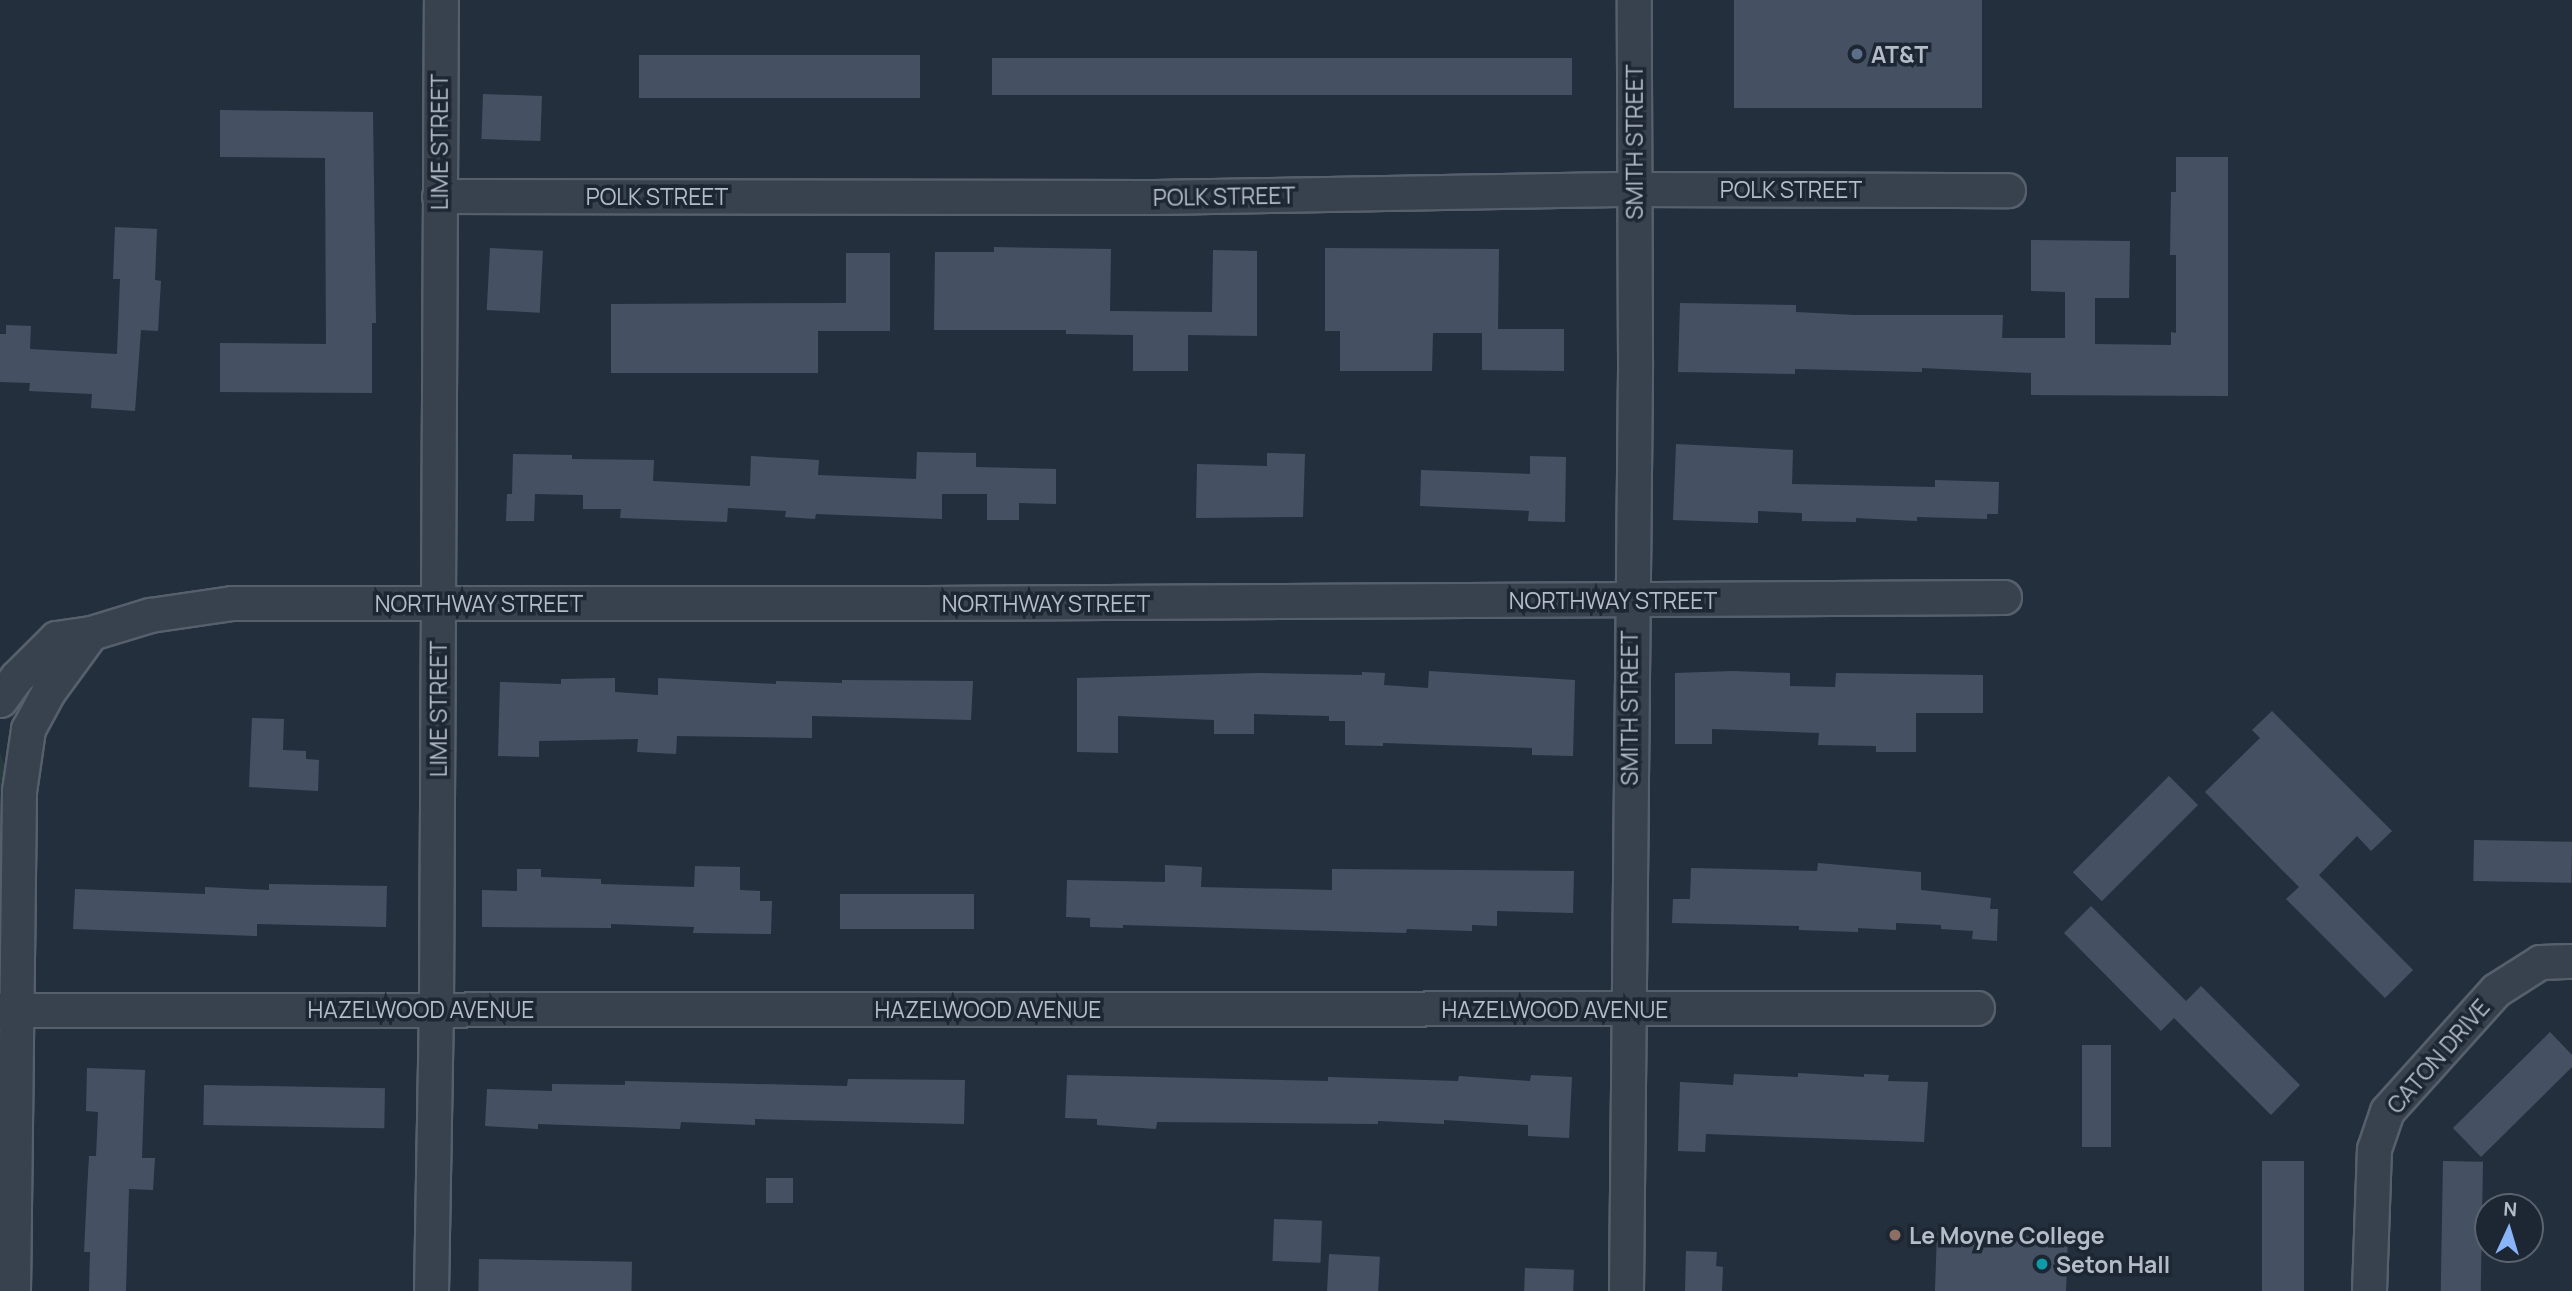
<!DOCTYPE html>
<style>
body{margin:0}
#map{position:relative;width:2572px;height:1291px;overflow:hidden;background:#242f3e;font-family:Manrope,sans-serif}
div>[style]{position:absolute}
.green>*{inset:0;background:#263c3f}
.building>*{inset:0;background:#455162;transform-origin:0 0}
.roads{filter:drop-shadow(2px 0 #565f6c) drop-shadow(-2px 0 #565f6c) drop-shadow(0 2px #565f6c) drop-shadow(0 -2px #565f6c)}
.minor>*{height:33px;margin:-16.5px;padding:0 16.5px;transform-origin:16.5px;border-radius:16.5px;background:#38414e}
.dots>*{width:19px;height:19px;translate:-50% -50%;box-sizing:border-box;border:4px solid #1d2633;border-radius:50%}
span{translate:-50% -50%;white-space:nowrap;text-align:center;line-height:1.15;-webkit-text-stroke:7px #1d2633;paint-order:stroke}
.poi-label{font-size:23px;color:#b4bcc9;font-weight:700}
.left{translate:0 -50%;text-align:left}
.street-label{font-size:23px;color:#b4bcc9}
.north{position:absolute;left:2474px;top:1193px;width:70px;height:70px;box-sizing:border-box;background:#1d2633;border:2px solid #59626f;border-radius:50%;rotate:4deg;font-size:19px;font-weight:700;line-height:28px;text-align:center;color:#b4bcc9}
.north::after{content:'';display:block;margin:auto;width:24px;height:32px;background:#8ab4f8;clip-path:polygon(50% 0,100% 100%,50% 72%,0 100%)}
</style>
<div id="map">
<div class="green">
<div style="clip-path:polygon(0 752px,4px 765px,0 957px)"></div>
</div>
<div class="building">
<div style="left:1734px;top:0;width:248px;height:108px"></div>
<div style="left:639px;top:55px;width:281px;height:43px"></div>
<div style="left:992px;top:58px;width:580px;height:37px"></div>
<div style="left:483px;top:94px;width:59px;height:45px;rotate:2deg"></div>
<div style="clip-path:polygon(220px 110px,373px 112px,376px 323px,372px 323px,372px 393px,220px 392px,220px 343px,326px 344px,325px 158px,220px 157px)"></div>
<div style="clip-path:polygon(2176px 157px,2228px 157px,2228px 396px,2031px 395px,2031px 373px,1922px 368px,1922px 372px,1795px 369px,1795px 374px,1678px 372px,1680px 303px,1796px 305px,1796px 312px,1855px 315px,2003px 315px,2002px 338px,2065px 338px,2065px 292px,2031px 291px,2031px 240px,2130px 241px,2129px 298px,2095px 298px,2095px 344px,2171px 345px,2171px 332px,2176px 333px,2176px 255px,2170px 255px,2171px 192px,2176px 192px)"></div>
<div style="clip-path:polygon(115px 227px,157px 229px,155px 280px,161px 281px,158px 331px,141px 330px,135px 411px,91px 408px,92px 394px,29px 391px,30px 383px,0 382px,0 334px,6px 334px,6px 325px,31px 326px,30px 349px,117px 354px,120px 279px,113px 279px)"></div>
<div style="clip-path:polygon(994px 247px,1111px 249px,1110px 311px,1212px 312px,1213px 250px,1257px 251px,1257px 336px,1188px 335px,1188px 371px,1133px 371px,1133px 335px,1066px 334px,1066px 330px,934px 330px,935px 252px,994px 252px)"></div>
<div style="left:490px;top:248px;width:53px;height:62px;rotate:3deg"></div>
<div style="clip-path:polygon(1325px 248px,1499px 249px,1498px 329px,1564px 329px,1564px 371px,1482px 370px,1482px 333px,1433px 333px,1432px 371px,1340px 371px,1340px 331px,1325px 331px)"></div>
<div style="clip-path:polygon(846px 253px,890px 253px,890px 331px,818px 331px,818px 373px,611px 373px,611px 304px,846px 303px)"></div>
<div style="clip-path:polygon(1676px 444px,1793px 450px,1792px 484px,1935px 487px,1935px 480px,1999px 482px,1998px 514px,1987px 514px,1987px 519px,1917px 517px,1917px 521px,1856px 518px,1856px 522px,1802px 521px,1802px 513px,1758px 511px,1758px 523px,1673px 520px)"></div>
<div style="clip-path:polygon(917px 452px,976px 453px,976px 467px,1056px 469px,1056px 504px,1019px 503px,1019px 520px,987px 520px,987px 494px,942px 494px,942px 519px,816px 514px,815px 519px,785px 517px,786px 511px,728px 508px,727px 522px,620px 518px,621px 509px,583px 509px,583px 495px,535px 494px,534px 521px,506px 521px,507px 494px,512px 494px,513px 454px,572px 455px,572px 459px,654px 460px,653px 481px,750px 486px,751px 456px,819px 460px,818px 475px,916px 479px)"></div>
<div style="clip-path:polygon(1267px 453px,1305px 454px,1303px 517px,1196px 518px,1197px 464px,1267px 466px)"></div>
<div style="clip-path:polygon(1530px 456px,1566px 457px,1565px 522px,1528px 521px,1529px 511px,1420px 506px,1421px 470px,1530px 474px)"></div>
<div style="clip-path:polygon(1429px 671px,1575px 680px,1573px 756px,1532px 755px,1532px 748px,1383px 743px,1383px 746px,1345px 745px,1345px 721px,1329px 721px,1329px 716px,1254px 714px,1254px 734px,1214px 734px,1214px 720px,1118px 716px,1118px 753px,1077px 752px,1077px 678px,1261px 673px,1362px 675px,1362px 672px,1385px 673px,1384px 685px,1428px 688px)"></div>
<div style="clip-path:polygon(1733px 671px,1790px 673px,1790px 686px,1835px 687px,1836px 673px,1983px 675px,1983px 713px,1916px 713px,1916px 752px,1876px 752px,1876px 746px,1818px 745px,1819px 733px,1712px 729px,1712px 744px,1675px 744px,1675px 673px)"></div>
<div style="clip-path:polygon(615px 678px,615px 692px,658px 695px,658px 678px,776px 684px,776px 681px,842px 683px,842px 680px,973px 681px,971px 720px,812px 716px,812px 738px,677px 736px,676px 754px,637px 752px,638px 739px,539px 741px,539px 757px,498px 756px,500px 682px,561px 684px,561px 679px)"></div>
<div style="clip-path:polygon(2272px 711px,2392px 831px,2371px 851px,2357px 836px,2319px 875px,2413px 970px,2385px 998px,2286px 899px,2299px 887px,2205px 792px,2260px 738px,2252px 730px)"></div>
<div style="clip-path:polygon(252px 718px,284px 719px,283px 750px,306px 751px,306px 759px,319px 760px,318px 791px,249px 787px)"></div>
<div style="left:2169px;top:776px;width:41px;height:136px;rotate:45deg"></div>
<div style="left:2474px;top:840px;width:98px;height:41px;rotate:1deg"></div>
<div style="clip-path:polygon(1818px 863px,1921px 872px,1921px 890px,1991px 898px,1990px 909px,1998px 909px,1997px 941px,1972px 939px,1973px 931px,1941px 929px,1941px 925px,1896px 923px,1896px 930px,1858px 928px,1858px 932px,1799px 930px,1799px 926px,1672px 923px,1673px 899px,1690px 899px,1691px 868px,1817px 871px)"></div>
<div style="clip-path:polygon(1165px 865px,1202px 867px,1201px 887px,1332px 890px,1332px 869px,1574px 871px,1573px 913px,1497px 911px,1497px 926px,1472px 925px,1472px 931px,1407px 929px,1406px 933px,1123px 925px,1123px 928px,1090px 927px,1090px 918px,1066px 917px,1067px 880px,1165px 882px)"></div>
<div style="clip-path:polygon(695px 866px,740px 867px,740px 890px,760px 891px,760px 901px,772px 901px,771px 934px,693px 933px,694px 927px,611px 924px,611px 928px,482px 927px,482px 890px,517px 891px,517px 869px,541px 869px,541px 877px,601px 879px,601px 884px,694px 887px)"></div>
<div style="clip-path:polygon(269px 884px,387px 886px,386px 927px,257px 924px,257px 936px,73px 929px,75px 889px,205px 894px,205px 887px,269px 890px)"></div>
<div style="left:840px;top:894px;width:134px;height:35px"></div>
<div style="clip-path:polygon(2091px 906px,2186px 1001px,2201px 986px,2300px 1085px,2271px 1115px,2174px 1018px,2161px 1031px,2064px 933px)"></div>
<div style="clip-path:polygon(2550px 1032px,2572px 1055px,2572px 1067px,2481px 1157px,2453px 1128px)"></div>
<div style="left:2082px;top:1045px;width:29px;height:102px"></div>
<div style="clip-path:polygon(87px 1068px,145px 1070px,142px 1158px,155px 1158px,153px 1190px,129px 1189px,126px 1291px,89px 1291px,90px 1252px,84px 1252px,87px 1191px,89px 1156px,96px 1156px,98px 1112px,86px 1111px)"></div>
<div style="clip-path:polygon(1798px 1073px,1864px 1077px,1864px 1074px,1889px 1075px,1888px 1081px,1928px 1082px,1924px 1142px,1706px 1134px,1705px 1152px,1678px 1151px,1680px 1082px,1733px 1085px,1734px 1074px,1798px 1077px)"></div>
<div style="clip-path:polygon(1067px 1075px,1328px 1081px,1328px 1077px,1458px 1081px,1459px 1076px,1530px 1081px,1531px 1075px,1572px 1077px,1569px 1138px,1528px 1136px,1528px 1125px,1444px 1120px,1444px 1124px,1378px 1121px,1378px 1124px,1157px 1122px,1156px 1129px,1097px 1125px,1097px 1119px,1065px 1118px)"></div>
<div style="clip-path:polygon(848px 1079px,965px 1080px,964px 1124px,755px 1119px,755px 1125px,681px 1122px,680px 1129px,538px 1124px,538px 1129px,485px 1126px,487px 1089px,552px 1091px,552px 1084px,625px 1085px,625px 1081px,847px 1086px)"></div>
<div style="left:204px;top:1085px;width:181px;height:40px;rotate:1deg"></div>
<div style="left:2262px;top:1161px;width:42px;height:130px"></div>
<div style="left:2443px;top:1161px;width:40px;height:130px;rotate:1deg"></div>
<div style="left:766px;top:1178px;width:27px;height:25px"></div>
<div style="left:1274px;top:1219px;width:48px;height:42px;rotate:2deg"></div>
<div style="left:1937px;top:1233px;width:131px;height:58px;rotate:2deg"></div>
<div style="clip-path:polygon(1686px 1251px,1717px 1252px,1716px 1266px,1723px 1267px,1722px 1291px,1685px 1291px)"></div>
<div style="left:1329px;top:1254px;width:51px;height:37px;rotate:3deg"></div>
<div style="left:479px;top:1259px;width:153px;height:32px;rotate:1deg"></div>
<div style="left:1525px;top:1268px;width:49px;height:23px;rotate:2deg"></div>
</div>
<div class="roads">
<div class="minor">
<div style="left:439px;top:196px;width:715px;rotate:0.08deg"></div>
<div style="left:1154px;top:197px;width:479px;rotate:-1deg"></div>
<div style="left:1633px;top:189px;width:375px;rotate:0.2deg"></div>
<div style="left:0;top:700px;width:29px;rotate:-54deg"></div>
<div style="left:17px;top:677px;width:55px;rotate:-45deg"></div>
<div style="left:56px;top:638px;width:35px;rotate:-8deg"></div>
<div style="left:91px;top:633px;width:62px;rotate:-17deg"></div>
<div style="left:150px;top:615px;width:83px;rotate:-8.3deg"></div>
<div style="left:232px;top:603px;width:697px"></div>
<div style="left:929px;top:603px;width:1075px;rotate:-0.32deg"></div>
<div style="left:0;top:1010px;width:1977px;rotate:-0.06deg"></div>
<div style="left:13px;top:1291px;width:500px;rotate:-89.31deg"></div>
<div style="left:19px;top:791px;width:63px;rotate:-81.7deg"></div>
<div style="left:28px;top:729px;width:42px;rotate:-61.6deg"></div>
<div style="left:48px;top:692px;width:73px;rotate:-53.9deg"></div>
<div style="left:431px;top:1291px;width:282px;rotate:-89deg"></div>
<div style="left:436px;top:1009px;width:1009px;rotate:-89.72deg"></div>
<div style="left:1626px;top:1291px;width:928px;rotate:-89.44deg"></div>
<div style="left:1635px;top:363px;width:363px;rotate:-90.2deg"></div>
<div style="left:2369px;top:1291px;width:142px;rotate:-88deg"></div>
<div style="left:2374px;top:1149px;width:40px;rotate:-71.1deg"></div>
<div style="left:2387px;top:1111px;width:163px;rotate:-48deg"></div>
<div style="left:2496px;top:990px;width:52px;rotate:-32.5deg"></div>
<div style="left:2540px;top:962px;width:32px;rotate:-2deg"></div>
</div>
</div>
<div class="dots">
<div style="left:1857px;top:54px;background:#5c6f8a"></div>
<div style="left:1895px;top:1235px;background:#8d6e63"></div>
<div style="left:2042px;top:1264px;background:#0f9aa8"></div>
</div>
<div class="poi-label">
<span class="left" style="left:1871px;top:54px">AT&amp;T</span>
<span class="left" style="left:1909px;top:1235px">Le Moyne College</span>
<span class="left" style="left:2056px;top:1264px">Seton Hall</span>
</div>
<div class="street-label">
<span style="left:439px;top:142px;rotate:-90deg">LIME STREET</span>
<span style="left:1634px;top:142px;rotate:-90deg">SMITH STREET</span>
<span style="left:1791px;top:189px">POLK STREET</span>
<span style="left:657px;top:196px">POLK STREET</span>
<span style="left:1224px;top:196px;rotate:-1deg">POLK STREET</span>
<span style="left:1613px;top:600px">NORTHWAY STREET</span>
<span style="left:479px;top:603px">NORTHWAY STREET</span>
<span style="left:1046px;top:603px">NORTHWAY STREET</span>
<span style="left:1629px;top:708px;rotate:-90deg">SMITH STREET</span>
<span style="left:438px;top:709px;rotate:-90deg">LIME STREET</span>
<span style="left:421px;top:1009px">HAZELWOOD AVENUE</span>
<span style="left:988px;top:1009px">HAZELWOOD AVENUE</span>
<span style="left:1555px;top:1009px">HAZELWOOD AVENUE</span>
<span style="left:2438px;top:1056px;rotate:-49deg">CATON DRIVE</span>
</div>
<div class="north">N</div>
</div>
